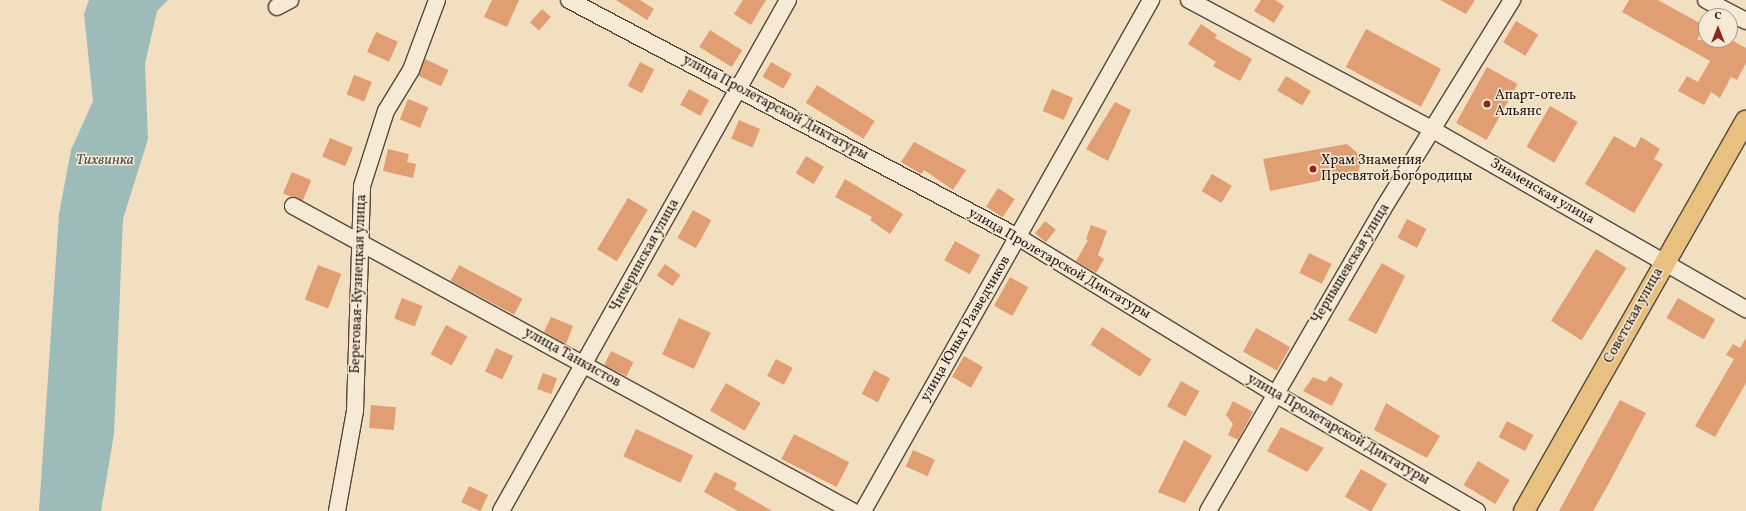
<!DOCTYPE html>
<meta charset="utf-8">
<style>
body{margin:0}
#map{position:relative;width:1746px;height:511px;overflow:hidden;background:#f1dfc0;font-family:Vollkorn,serif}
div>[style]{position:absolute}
.water>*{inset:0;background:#9cbbb9}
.building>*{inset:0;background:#e29e73;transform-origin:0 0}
.roads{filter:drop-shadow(1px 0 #55483a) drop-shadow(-1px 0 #55483a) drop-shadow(0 1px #55483a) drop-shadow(0 -1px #55483a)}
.minor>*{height:16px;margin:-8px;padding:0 8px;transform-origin:8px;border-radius:8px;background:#f6ead6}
.major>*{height:20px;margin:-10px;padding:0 10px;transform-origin:10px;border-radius:10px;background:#e8c080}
.dots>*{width:11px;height:11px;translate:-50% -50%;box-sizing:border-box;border:2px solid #f6ead6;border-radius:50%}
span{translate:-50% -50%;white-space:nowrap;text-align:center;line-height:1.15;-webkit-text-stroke:3px #f6ead6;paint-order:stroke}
.poi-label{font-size:14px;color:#21150e}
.left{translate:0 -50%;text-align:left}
.street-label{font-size:14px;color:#21150e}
.water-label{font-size:15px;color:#4c4f4a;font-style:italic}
.north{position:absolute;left:1698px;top:8px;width:40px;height:40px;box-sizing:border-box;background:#f6ead6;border:1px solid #a19586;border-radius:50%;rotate:0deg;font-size:11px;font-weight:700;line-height:16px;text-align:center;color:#21150e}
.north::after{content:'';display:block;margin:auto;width:14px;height:18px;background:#8f2418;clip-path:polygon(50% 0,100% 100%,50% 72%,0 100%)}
</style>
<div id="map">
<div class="water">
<div style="clip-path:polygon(89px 0,168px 0,157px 11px,145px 64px,148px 139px,123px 219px,114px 434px,101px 511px,39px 511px,59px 214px,71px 150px,93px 101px,84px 14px)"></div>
</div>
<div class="building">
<div style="clip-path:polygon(492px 0,519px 0,507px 27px,484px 17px)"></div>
<div style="clip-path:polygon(616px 0,640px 0,654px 9px,647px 20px)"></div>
<div style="clip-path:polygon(743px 0,766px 0,751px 25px,734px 14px)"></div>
<div style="clip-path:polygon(1261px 0,1275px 0,1284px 6px,1274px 23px,1254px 11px)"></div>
<div style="clip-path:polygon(1440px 0,1475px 0,1466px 14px)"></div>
<div style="clip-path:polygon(1629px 0,1658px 0,1705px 26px,1697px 40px,1730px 39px,1746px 48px,1746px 63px,1737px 80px,1731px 77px,1720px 98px,1711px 92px,1704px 105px,1678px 91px,1687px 76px,1698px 82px,1710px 61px,1622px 12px)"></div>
<div style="left:542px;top:9px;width:12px;height:18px;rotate:42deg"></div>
<div style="left:1516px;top:21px;width:26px;height:25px;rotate:31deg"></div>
<div style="clip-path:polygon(1201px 24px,1217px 35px,1215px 38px,1252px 59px,1240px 81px,1213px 66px,1216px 62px,1188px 44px)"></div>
<div style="left:1366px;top:29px;width:85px;height:43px;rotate:28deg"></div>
<div style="left:710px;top:30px;width:38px;height:20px;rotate:32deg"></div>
<div style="left:376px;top:32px;width:24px;height:22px;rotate:24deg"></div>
<div style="left:425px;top:59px;width:26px;height:18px;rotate:25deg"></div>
<div style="left:640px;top:62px;width:16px;height:27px;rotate:27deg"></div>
<div style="left:771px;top:62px;width:24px;height:17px;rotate:30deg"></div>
<div style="left:1487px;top:67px;width:35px;height:64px;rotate:29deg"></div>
<div style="left:354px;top:75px;width:19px;height:21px;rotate:21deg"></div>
<div style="left:1286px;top:76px;width:29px;height:17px;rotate:31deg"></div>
<div style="left:817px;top:85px;width:68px;height:21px;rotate:32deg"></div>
<div style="left:689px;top:89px;width:23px;height:18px;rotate:29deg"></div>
<div style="left:1052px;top:89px;width:23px;height:24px;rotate:23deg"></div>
<div style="left:408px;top:99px;width:22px;height:22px;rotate:22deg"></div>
<div style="clip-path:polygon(1115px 102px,1131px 110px,1108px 161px,1086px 149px)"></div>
<div style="left:1550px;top:106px;width:32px;height:47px;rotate:30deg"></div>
<div style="left:739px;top:120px;width:23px;height:20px;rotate:23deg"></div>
<div style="clip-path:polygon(1614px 136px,1635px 148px,1641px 137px,1660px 149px,1654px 159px,1663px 164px,1634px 213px,1585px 184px)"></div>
<div style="left:330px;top:138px;width:25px;height:20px;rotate:23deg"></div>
<div style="clip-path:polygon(914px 142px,966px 170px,953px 190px,924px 170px,921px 174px,901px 162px)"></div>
<div style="clip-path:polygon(1347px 144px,1362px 157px,1358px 173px,1270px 191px,1263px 159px)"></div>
<div style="clip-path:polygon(388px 149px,409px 154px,407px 162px,416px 164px,413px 178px,383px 171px)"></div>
<div style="left:806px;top:156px;width:21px;height:20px;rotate:31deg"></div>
<div style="left:292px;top:172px;width:21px;height:23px;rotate:23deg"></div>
<div style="left:1212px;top:174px;width:23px;height:20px;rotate:31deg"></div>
<div style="clip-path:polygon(845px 179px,903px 214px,890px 234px,870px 220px,872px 217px,835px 197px)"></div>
<div style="left:998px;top:188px;width:20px;height:22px;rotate:33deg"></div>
<div style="left:628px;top:198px;width:23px;height:60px;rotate:31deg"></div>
<div style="left:693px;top:210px;width:21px;height:32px;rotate:29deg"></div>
<div style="left:1407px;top:219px;width:22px;height:21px;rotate:27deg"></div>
<div style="left:1045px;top:221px;width:14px;height:16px;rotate:39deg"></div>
<div style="clip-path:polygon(1091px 225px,1107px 231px,1098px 255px,1104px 259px,1096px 273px,1076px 261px,1088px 240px,1086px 239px)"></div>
<div style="left:955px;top:241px;width:29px;height:22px;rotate:29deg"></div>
<div style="left:1596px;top:249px;width:36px;height:85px;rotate:32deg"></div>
<div style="left:1309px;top:253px;width:25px;height:22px;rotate:26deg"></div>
<div style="clip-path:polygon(1382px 263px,1405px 276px,1376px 334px,1348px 320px)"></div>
<div style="left:665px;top:264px;width:19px;height:14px;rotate:35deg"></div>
<div style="left:318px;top:265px;width:25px;height:37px;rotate:21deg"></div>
<div style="left:459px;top:265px;width:72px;height:18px;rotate:28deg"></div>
<div style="left:1010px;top:277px;width:21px;height:33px;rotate:29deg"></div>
<div style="left:402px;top:298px;width:22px;height:22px;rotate:21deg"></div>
<div style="left:1678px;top:298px;width:43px;height:23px;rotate:30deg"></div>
<div style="clip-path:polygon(551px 317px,573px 326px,566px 344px,544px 332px)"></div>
<div style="left:679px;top:318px;width:35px;height:40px;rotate:25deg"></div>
<div style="left:446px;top:325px;width:24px;height:33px;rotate:28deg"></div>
<div style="left:1102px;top:327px;width:59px;height:21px;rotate:33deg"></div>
<div style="left:1256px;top:328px;width:39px;height:27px;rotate:29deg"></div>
<div style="clip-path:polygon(1746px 338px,1746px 383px,1715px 437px,1695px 426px,1734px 359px,1726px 355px,1733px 344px,1740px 348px)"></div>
<div style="left:496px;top:348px;width:19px;height:26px;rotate:25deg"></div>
<div style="left:611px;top:351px;width:25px;height:16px;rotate:26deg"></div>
<div style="left:964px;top:356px;width:22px;height:24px;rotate:30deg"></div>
<div style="left:776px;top:359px;width:19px;height:19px;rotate:28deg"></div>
<div style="left:874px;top:370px;width:18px;height:27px;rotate:27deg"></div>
<div style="left:543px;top:373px;width:15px;height:17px;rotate:20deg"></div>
<div style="clip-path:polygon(1330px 376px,1343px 384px,1332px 406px,1303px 391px,1313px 377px,1326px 382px)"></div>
<div style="left:1181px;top:381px;width:21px;height:29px;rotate:29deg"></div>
<div style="left:726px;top:383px;width:40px;height:32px;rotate:30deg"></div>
<div style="clip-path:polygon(1620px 400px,1646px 413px,1608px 485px,1593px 511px,1559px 511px)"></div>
<div style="clip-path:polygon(1233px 401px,1253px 412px,1238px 440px,1228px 435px,1233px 424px,1226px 415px)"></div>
<div style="clip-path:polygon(1386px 403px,1440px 436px,1427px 458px,1374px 430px)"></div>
<div style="left:371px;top:405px;width:25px;height:23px;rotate:5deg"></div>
<div style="left:1507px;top:421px;width:30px;height:18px;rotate:28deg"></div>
<div style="clip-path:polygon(1281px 427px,1324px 448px,1307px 472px,1267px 451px)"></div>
<div style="left:636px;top:429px;width:63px;height:30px;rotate:25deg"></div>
<div style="left:794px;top:434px;width:62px;height:28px;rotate:27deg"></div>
<div style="clip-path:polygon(1184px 440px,1212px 456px,1185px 503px,1158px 492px)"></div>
<div style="left:913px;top:450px;width:24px;height:18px;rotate:24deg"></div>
<div style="left:1478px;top:461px;width:37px;height:28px;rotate:31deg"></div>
<div style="left:1361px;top:469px;width:30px;height:32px;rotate:30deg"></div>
<div style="clip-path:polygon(715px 472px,737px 483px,734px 489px,772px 511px,738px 511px,704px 492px)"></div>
<div style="left:469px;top:486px;width:21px;height:18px;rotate:25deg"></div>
</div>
<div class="roads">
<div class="minor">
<div style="left:569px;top:0;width:508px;rotate:27.83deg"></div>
<div style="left:1018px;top:237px;width:300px;rotate:31.4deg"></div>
<div style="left:1274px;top:393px;width:235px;rotate:30.2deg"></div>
<div style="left:1189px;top:0;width:276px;rotate:28deg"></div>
<div style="left:1433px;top:130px;width:361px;rotate:29.8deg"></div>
<div style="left:1706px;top:0;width:45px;rotate:27.7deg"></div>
<div style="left:277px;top:7px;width:15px;rotate:-28deg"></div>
<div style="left:293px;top:206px;width:637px;rotate:28.62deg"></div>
<div style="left:337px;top:511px;width:102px;rotate:-79.8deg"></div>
<div style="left:355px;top:411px;width:225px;rotate:-88.2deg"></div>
<div style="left:362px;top:186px;width:79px;rotate:-72.3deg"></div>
<div style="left:386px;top:111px;width:48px;rotate:-58.6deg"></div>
<div style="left:411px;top:70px;width:75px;rotate:-69.6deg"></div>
<div style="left:501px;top:511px;width:586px;rotate:-60.68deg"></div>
<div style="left:863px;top:511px;width:587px;rotate:-60.59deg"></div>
<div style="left:1208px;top:511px;width:349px;rotate:-59.9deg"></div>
<div style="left:1383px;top:209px;width:246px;rotate:-58.3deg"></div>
</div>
<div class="major">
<div style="left:1524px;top:511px;width:449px;rotate:-60.4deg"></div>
</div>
</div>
<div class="dots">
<div style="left:1487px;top:104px;background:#8f2418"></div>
<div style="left:1313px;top:169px;background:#8f2418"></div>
</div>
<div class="poi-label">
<span class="left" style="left:1495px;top:104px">Апарт-отель<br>Альянс</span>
<span class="left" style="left:1321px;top:169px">Храм Знамения<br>Пресвятой Богородицы</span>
</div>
<div class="street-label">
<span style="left:775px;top:108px;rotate:28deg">улица Пролетарской Диктатуры</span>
<span style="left:1542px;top:192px;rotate:30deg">Знаменская улица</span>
<span style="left:645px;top:256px;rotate:-61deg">Чичеринская улица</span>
<span style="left:1059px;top:264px;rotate:30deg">улица Пролетарской Диктатуры</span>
<span style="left:1351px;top:264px;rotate:-59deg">Чернышевская улица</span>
<span style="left:359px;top:284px;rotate:-88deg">Береговая-Кузнецкая улица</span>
<span style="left:1634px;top:316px;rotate:-61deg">Советская улица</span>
<span style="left:966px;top:329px;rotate:-60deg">улица Юных Разведчиков</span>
<span style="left:572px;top:358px;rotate:29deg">улица Танкистов</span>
<span style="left:1338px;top:430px;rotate:30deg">улица Пролетарской Диктатуры</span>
</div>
<div class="water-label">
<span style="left:105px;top:161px">Тихвинка</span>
</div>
<div class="north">С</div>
</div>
